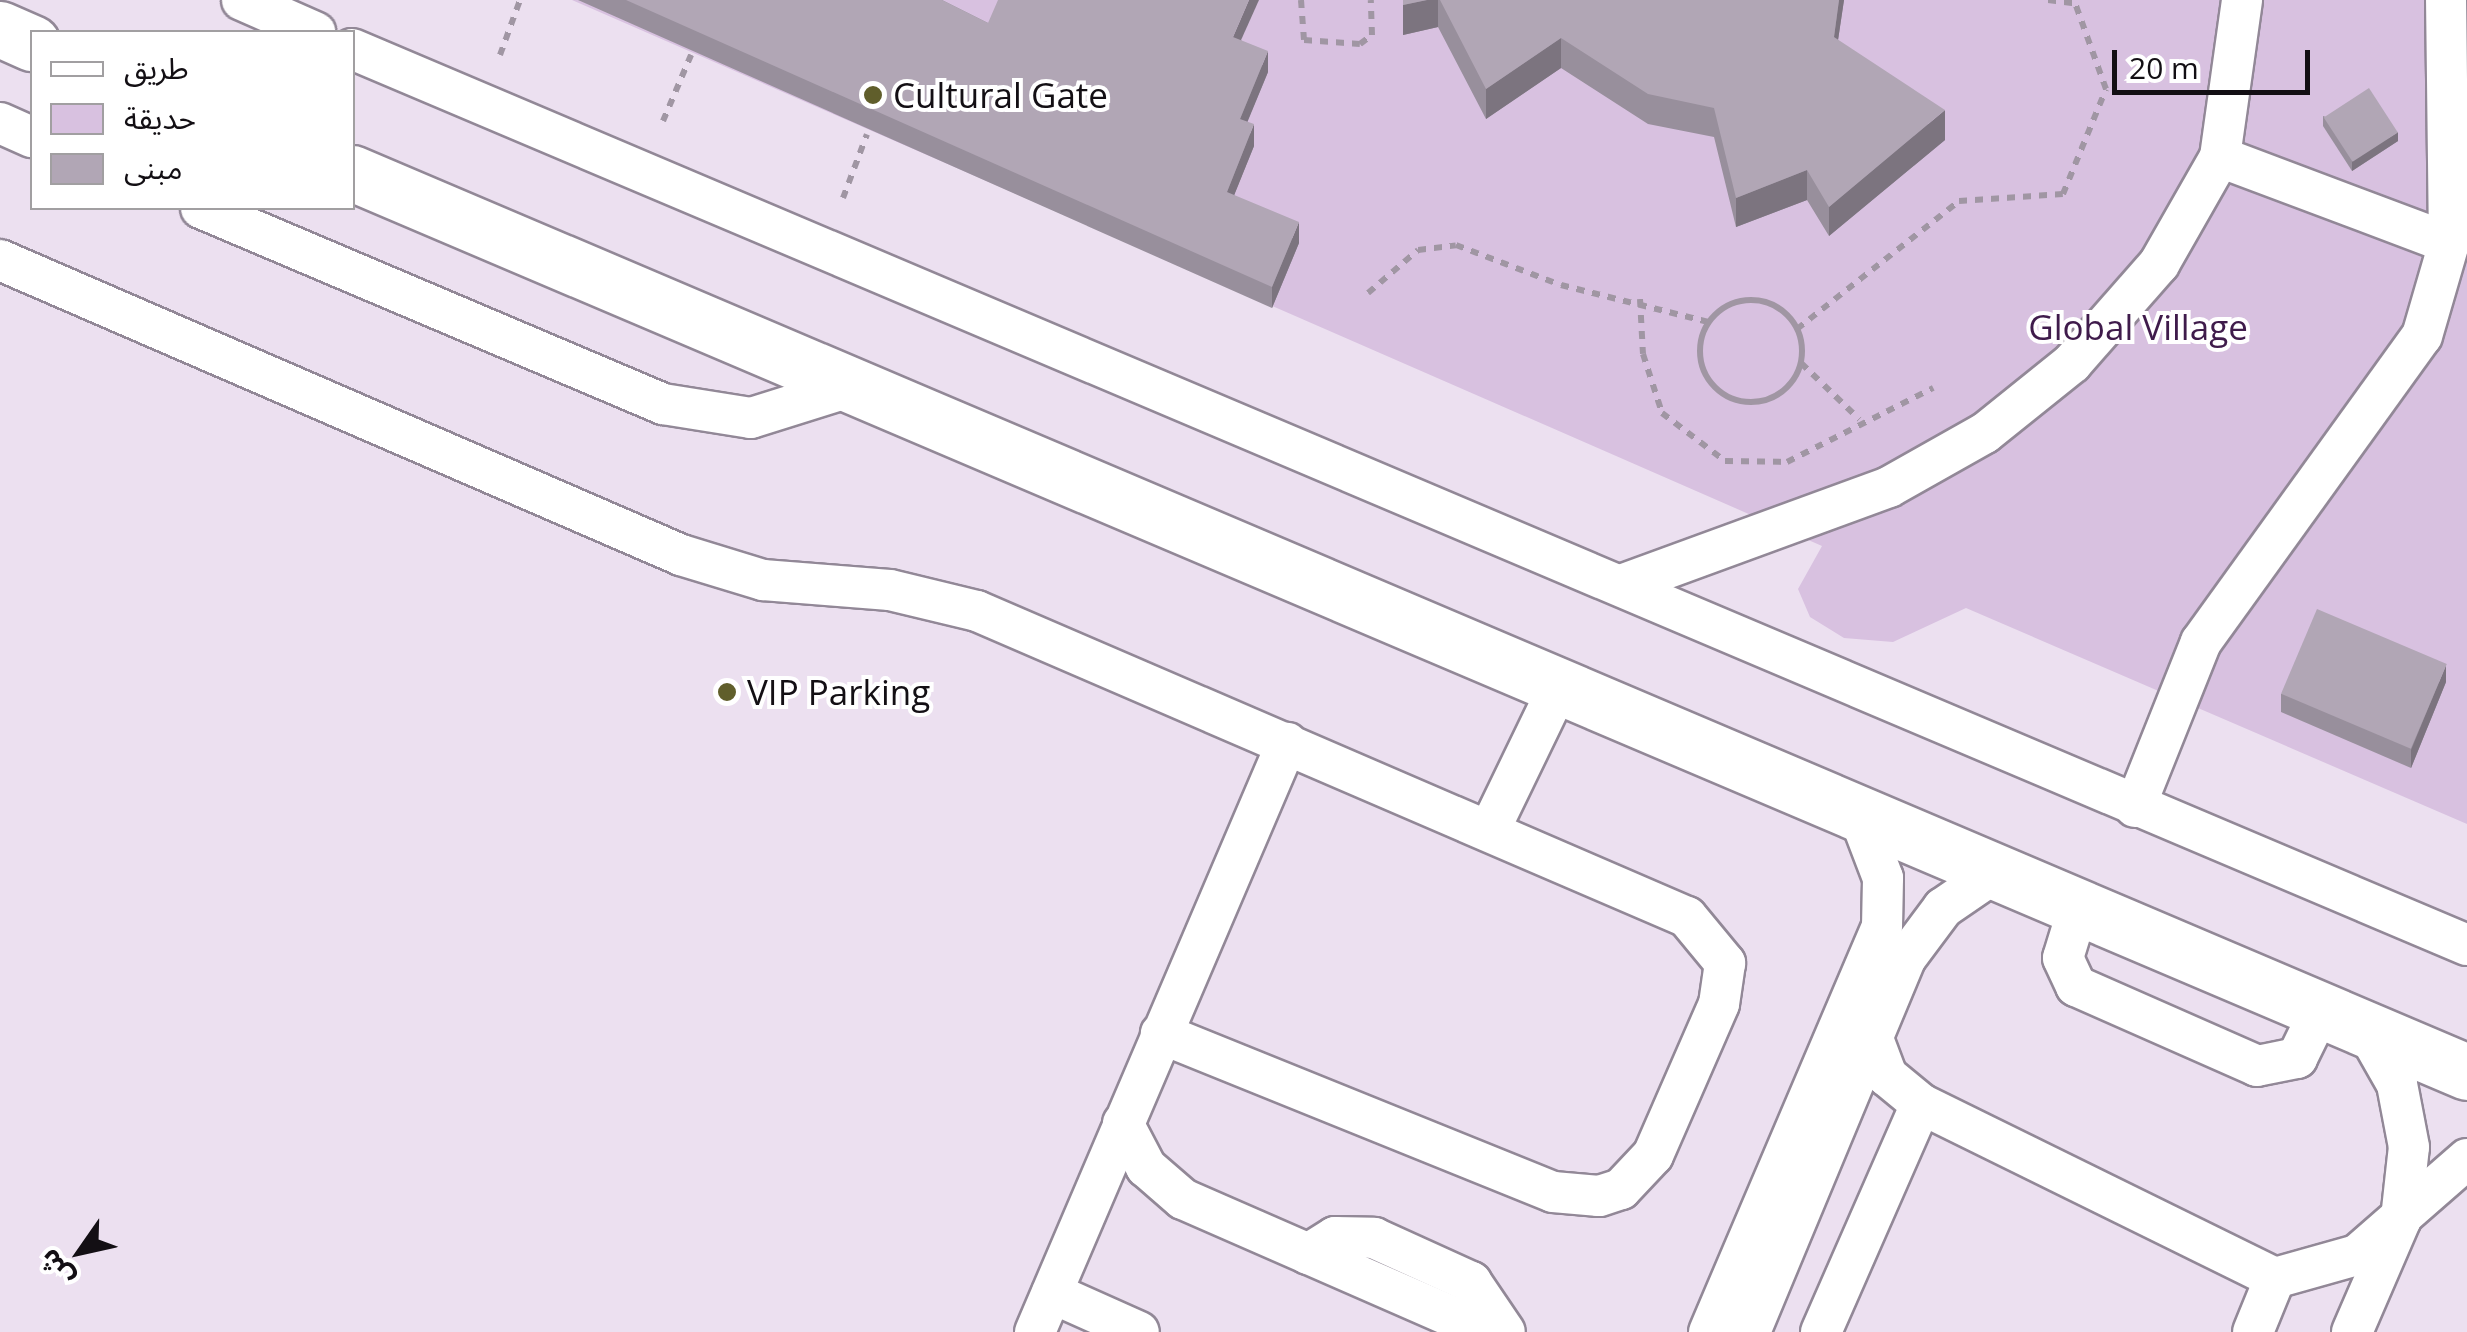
<!DOCTYPE html>
<meta charset="utf-8">
<style>
body{margin:0}
#map{position:relative;width:2467px;height:1332px;overflow:hidden;background:#ece0f0;font-family:"Open Sans","Noto Sans Arabic",sans-serif}
div>[style]{position:absolute}
.green>*{inset:0;background:#d8c1e0}
.path>*{height:6px;margin-top:-3px;transform-origin:0;background:repeating-linear-gradient(90deg,#a096a3 0 8px,transparent 0 16px)}
.path>.ring{margin:-3px;padding:0;box-sizing:content-box;background:none;border:6px solid #a096a3;border-radius:50%}
.roads{filter:drop-shadow(2px 0 #928897) drop-shadow(-2px 0 #928897) drop-shadow(0 2px #928897) drop-shadow(0 -2px #928897)}
.service>*{height:40px;margin:-20px;padding:0 20px;transform-origin:20px;border-radius:20px;background:#fff}
.tertiary>*{height:55px;margin:-27.5px;padding:0 27.5px;transform-origin:27.5px;border-radius:27.5px;background:#fff}
.wall>*{inset:0;background:#988f9c}
.shaded-wall>*{inset:0;background:#7c747f}
.building>*{inset:0;background:#b1a6b5;transform-origin:0 0}
.dots>*{width:28px;height:28px;translate:-50% -50%;box-sizing:border-box;border:5px solid #fff;border-radius:50%}
span{translate:-50% -50%;white-space:nowrap;text-align:center;line-height:1.15;-webkit-text-stroke:8px #fff;paint-order:stroke}
.poi-label{font-size:35px;color:#130f14}
.left{translate:0 -50%;text-align:left}
.park-label{font-size:35px;color:#3f1b4b}
.legend{position:absolute;left:30px;top:30px;width:325px;height:180px;box-sizing:border-box;background:#fff;border:2px solid #a19fa1;margin:0;padding:12px 18px;list-style:none;font-size:30px;color:#130f14}
.legend li{display:flex;align-items:center;gap:20px;height:50px}
.legend b{width:50px;border:2px solid #a19fa1}
.north{position:absolute;left:30px;top:1202px;width:100px;height:100px;-webkit-text-stroke:8px #fff;paint-order:stroke;rotate:236deg;font-size:28px;font-weight:700;line-height:40px;text-align:center;color:#130f14}
.north::after{content:'';display:block;margin:auto;width:35px;height:45px;background:#130f14;clip-path:polygon(50% 0,100% 100%,50% 72%,0 100%)}
.scale{position:absolute;left:2112px;top:50px;width:198px;height:45px;box-sizing:border-box;border:5px solid #130f14;border-top:0;padding-left:12px;font-size:30px;line-height:35px;white-space:nowrap;color:#130f14;-webkit-text-stroke:8px #fff;paint-order:stroke}
</style>
<div id="map">
<div class="green">
<div style="clip-path:polygon(572px 0,2467px 0,2467px 824px,1966px 608px,1893px 642px,1844px 638px,1810px 617px,1798px 589px,1822px 546px)"></div>
</div>
<div class="path">
<div style="left:1301px;top:0;width:40px;rotate:85.7deg"></div>
<div style="left:1304px;top:40px;width:56px;rotate:4.1deg"></div>
<div style="left:1360px;top:44px;width:15px;rotate:-37deg"></div>
<div style="left:1372px;top:35px;width:35px;rotate:-92deg"></div>
<div style="left:2048px;top:0;width:26px;rotate:7deg"></div>
<div style="left:500px;top:55px;width:59px;rotate:-70deg"></div>
<div style="left:663px;top:121px;width:72px;rotate:-67deg"></div>
<div style="left:843px;top:198px;width:68px;rotate:-69.4deg"></div>
<div style="left:1368px;top:293px;width:66px;rotate:-40.7deg"></div>
<div style="left:1418px;top:250px;width:38px;rotate:-7deg"></div>
<div style="left:1456px;top:245px;width:112px;rotate:20.9deg"></div>
<div style="left:1561px;top:285px;width:152px;rotate:14.1deg"></div>
<div style="left:1640px;top:299px;width:55px;rotate:86.9deg"></div>
<div style="left:1643px;top:354px;width:62px;rotate:72.1deg"></div>
<div style="left:1662px;top:413px;width:79px;rotate:37.3deg"></div>
<div style="left:1725px;top:461px;width:62px;rotate:0.9deg"></div>
<div style="left:1787px;top:462px;width:164px;rotate:-26.9deg"></div>
<div class="ring" style="left:1700px;top:300px;width:96px;height:96px"></div>
<div style="left:1797px;top:329px;width:206px;rotate:-38.3deg"></div>
<div style="left:1959px;top:201px;width:104px;rotate:-3.9deg"></div>
<div style="left:2063px;top:194px;width:113px;rotate:-67.7deg"></div>
<div style="left:2106px;top:89px;width:95px;rotate:-109.8deg"></div>
<div style="left:1801px;top:363px;width:81px;rotate:44deg"></div>
</div>
<div class="roads">
<div class="service">
<div style="left:242px;top:0;width:80px;rotate:23.7deg"></div>
<div style="left:352px;top:49px;width:2297px;rotate:22.96deg"></div>
<div style="left:0;top:123px;width:35px;rotate:24deg"></div>
<div style="left:2220px;top:157px;width:245px;rotate:20.6deg"></div>
<div style="left:201px;top:208px;width:502px;rotate:22.99deg"></div>
<div style="left:663px;top:404px;width:89px;rotate:9deg"></div>
<div style="left:751px;top:418px;width:107px;rotate:-17.4deg"></div>
<div style="left:0;top:260px;width:742px;rotate:23.42deg"></div>
<div style="left:681px;top:555px;width:86px;rotate:17deg"></div>
<div style="left:763px;top:580px;width:127px;rotate:4.5deg"></div>
<div style="left:890px;top:590px;width:89px;rotate:13.6deg"></div>
<div style="left:977px;top:611px;width:773px;rotate:23.32deg"></div>
<div style="left:1687px;top:917px;width:60px;rotate:50.4deg"></div>
<div style="left:1725px;top:963px;width:41px;rotate:98.3deg"></div>
<div style="left:1719px;top:1004px;width:165px;rotate:113.6deg"></div>
<div style="left:1653px;top:1155px;width:47px;rotate:133.3deg"></div>
<div style="left:1621px;top:1189px;width:23px;rotate:162deg"></div>
<div style="left:1599px;top:1196px;width:46px;rotate:-175deg"></div>
<div style="left:1553px;top:1192px;width:423px;rotate:-158deg"></div>
<div style="left:1624px;top:584px;width:282px;rotate:-20.1deg"></div>
<div style="left:1889px;top:487px;width:110px;rotate:-29.4deg"></div>
<div style="left:1985px;top:433px;width:112px;rotate:-38.8deg"></div>
<div style="left:2072px;top:363px;width:132px;rotate:-48.7deg"></div>
<div style="left:2159px;top:264px;width:123px;rotate:-60.3deg"></div>
<div style="left:2220px;top:157px;width:159px;rotate:-82deg"></div>
<div style="left:2135px;top:807px;width:178px;rotate:-68.2deg"></div>
<div style="left:2201px;top:642px;width:377px;rotate:-54.2deg"></div>
<div style="left:2422px;top:336px;width:97px;rotate:-73.8deg"></div>
<div style="left:2449px;top:243px;width:243px;rotate:-90.7deg"></div>
<div style="left:1489px;top:831px;width:165px;rotate:-64.2deg"></div>
<div style="left:2078px;top:909px;width:51px;rotate:107deg"></div>
<div style="left:2063px;top:958px;width:31px;rotate:65deg"></div>
<div style="left:2076px;top:986px;width:198px;rotate:23.8deg"></div>
<div style="left:2257px;top:1066px;width:41px;rotate:-11.3deg"></div>
<div style="left:2297px;top:1058px;width:52px;rotate:-63.9deg"></div>
<div style="left:1872px;top:1036px;width:43px;rotate:69.4deg"></div>
<div style="left:1887px;top:1076px;width:44px;rotate:39.5deg"></div>
<div style="left:1921px;top:1104px;width:394px;rotate:26.2deg"></div>
<div style="left:2275px;top:1278px;width:58px;rotate:112.2deg"></div>
<div style="left:1123px;top:1123px;width:50px;rotate:62.4deg"></div>
<div style="left:1146px;top:1167px;width:49px;rotate:40.9deg"></div>
<div style="left:1183px;top:1199px;width:333px;rotate:23.6deg"></div>
<div style="left:1308px;top:1254px;width:32px;rotate:-32deg"></div>
<div style="left:1335px;top:1237px;width:39px;rotate:1deg"></div>
<div style="left:1374px;top:1238px;width:107px;rotate:24.4deg"></div>
<div style="left:1471px;top:1282px;width:60px;rotate:55.8deg"></div>
<div style="left:2275px;top:1278px;width:85px;rotate:-15.7deg"></div>
<div style="left:2357px;top:1255px;width:146px;rotate:-41.1deg"></div>
<div style="left:1052px;top:1293px;width:95px;rotate:24.1deg"></div>
<div style="left:1035px;top:1332px;width:641px;rotate:-66.84deg"></div>
<div style="left:1709px;top:1332px;width:440px;rotate:-66.9deg"></div>
<div style="left:1882px;top:927px;width:49px;rotate:-88.8deg"></div>
<div style="left:1883px;top:878px;width:73px;rotate:-110.9deg"></div>
<div style="left:1750px;top:1332px;width:404px;rotate:-67.4deg"></div>
<div style="left:1905px;top:959px;width:64px;rotate:-53.3deg"></div>
<div style="left:1943px;top:908px;width:65px;rotate:-34.4deg"></div>
<div style="left:1821px;top:1332px;width:249px;rotate:-66.3deg"></div>
<div style="left:2352px;top:1332px;width:123px;rotate:-66.6deg"></div>
<div style="left:2401px;top:1219px;width:72px;rotate:-83.7deg"></div>
<div style="left:2409px;top:1147px;width:64px;rotate:-100.8deg"></div>
<div style="left:2397px;top:1084px;width:64px;rotate:-119.7deg"></div>
</div>
<div class="tertiary">
<div style="left:0;top:29px;width:35px;rotate:24deg"></div>
<div style="left:352px;top:173px;width:2298px;rotate:23.03deg"></div>
</div>
</div>
<div class="wall">
<div style="clip-path:polygon(578px 0,942px 0,988px 23px,1241px 40px,1268px 72px,1247px 122px,1254px 146px,1234px 195px,1299px 243px,1272px 308px)"></div>
<div style="clip-path:polygon(1403px 0,1844px 0,1838px 40px,1945px 140px,1829px 236px,1807px 200px,1736px 227px,1714px 137px,1648px 124px,1561px 68px,1486px 119px,1438px 27px,1403px 35px)"></div>
<div style="clip-path:polygon(2323px 116px,2398px 141px,2352px 171px,2323px 126px)"></div>
<div style="clip-path:polygon(2446px 682px,2411px 768px,2281px 712px,2281px 694px)"></div>
</div>
<div class="shaded-wall">
<div style="clip-path:polygon(1249px 0,1259px 0,1233px 58px,1233px 37px)"></div>
<div style="clip-path:polygon(1427px 0,1438px 0,1438px 27px,1403px 35px,1403px 5px)"></div>
<div style="clip-path:polygon(1839px 0,1844px 0,1834px 67px,1834px 37px)"></div>
<div style="clip-path:polygon(1561px 38px,1561px 68px,1486px 119px,1486px 89px)"></div>
<div style="clip-path:polygon(1268px 51px,1268px 72px,1240px 140px,1240px 119px)"></div>
<div style="clip-path:polygon(1945px 110px,1945px 140px,1829px 236px,1829px 207px)"></div>
<div style="clip-path:polygon(1254px 124px,1254px 146px,1227px 213px,1227px 192px)"></div>
<div style="clip-path:polygon(2398px 132px,2398px 141px,2352px 171px,2352px 161px)"></div>
<div style="clip-path:polygon(1807px 170px,1807px 200px,1736px 227px,1736px 198px)"></div>
<div style="clip-path:polygon(1299px 222px,1299px 243px,1272px 308px,1272px 287px)"></div>
<div style="clip-path:polygon(2446px 665px,2446px 682px,2411px 768px,2411px 750px)"></div>
</div>
<div class="building">
<div style="clip-path:polygon(626px 0,942px 0,988px 23px,998px 0,1249px 0,1233px 37px,1268px 51px,1240px 119px,1254px 124px,1227px 192px,1299px 222px,1272px 287px)"></div>
<div style="clip-path:polygon(1403px 0,1427px 0,1403px 5px)"></div>
<div style="clip-path:polygon(1440px 0,1839px 0,1834px 37px,1945px 110px,1829px 207px,1807px 170px,1736px 198px,1714px 108px,1648px 94px,1561px 38px,1486px 89px)"></div>
<div style="left:2369px;top:88px;width:53px;height:54px;rotate:57deg"></div>
<div style="left:2317px;top:609px;width:141px;height:92px;rotate:23deg"></div>
</div>
<div class="dots">
<div style="left:873px;top:95px;background:#605e2b"></div>
<div style="left:727px;top:692px;background:#605e2b"></div>
</div>
<div class="poi-label">
<span class="left" style="left:893px;top:95px">Cultural Gate</span>
<span class="left" style="left:747px;top:692px">VIP Parking</span>
</div>
<div class="park-label">
<span style="left:2138px;top:327px">Global Village</span>
</div>
<ul class="legend">
<li><b style="height:12px;background:#fff"></b>طريق</li>
<li><b style="height:28px;background:#d8c1e0"></b>حديقة</li>
<li><b style="height:28px;background:#b1a6b5"></b>مبنى</li>
</ul>
<div class="north">ش</div>
<div class="scale">20 m</div>
</div>
